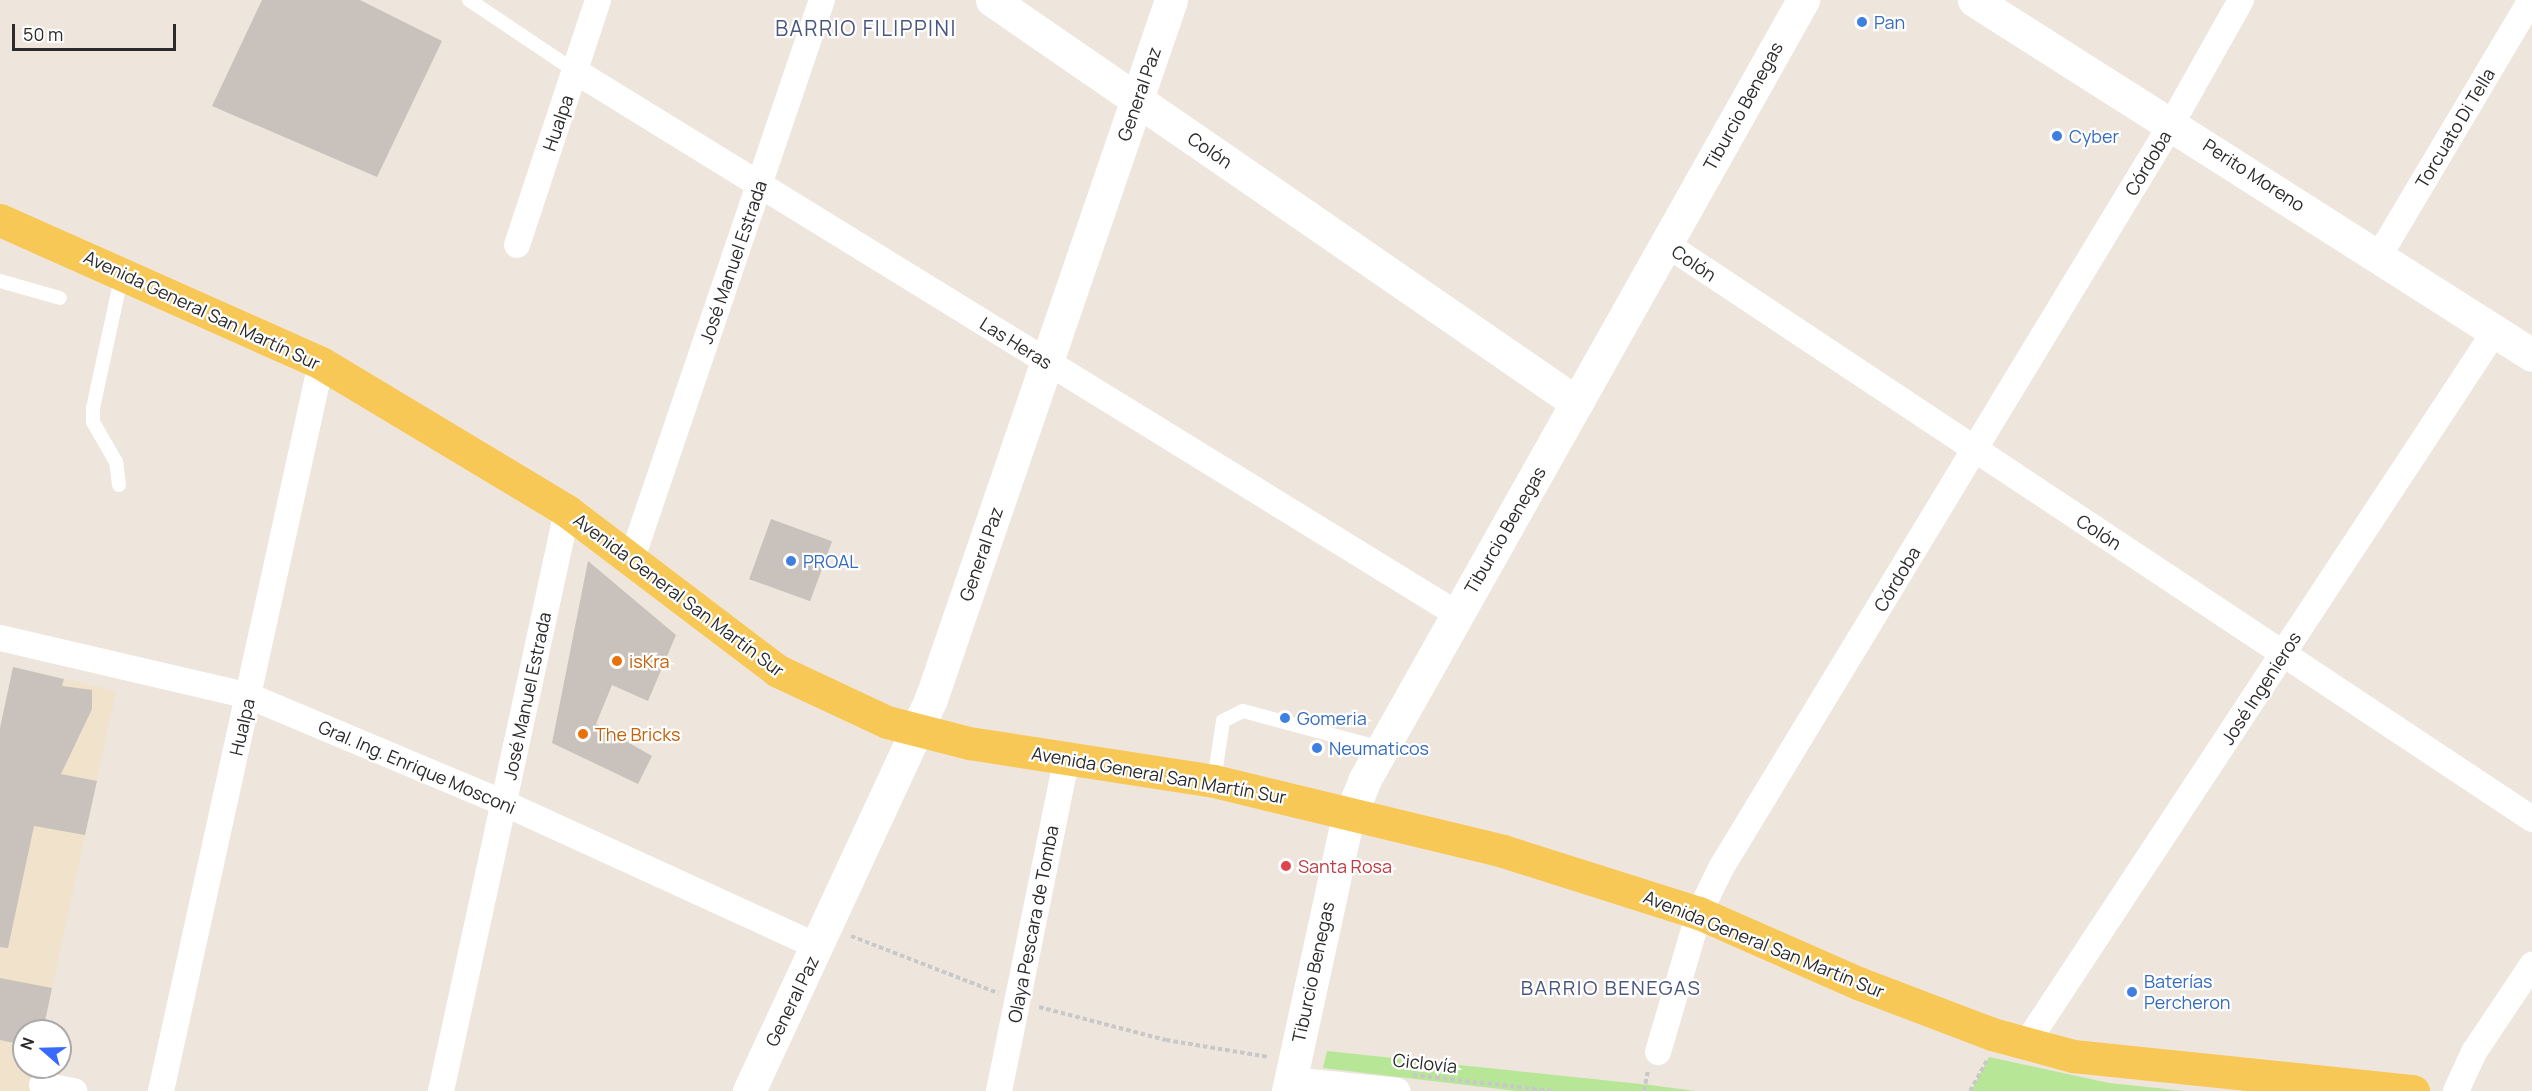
<!DOCTYPE html>
<meta charset="utf-8">
<style>
body{margin:0}
#map{position:relative;width:2532px;height:1091px;overflow:hidden;background:#eee5dc;font-family:Manrope,sans-serif}
div>[style]{position:absolute}
.education>*{inset:0;background:#f0e2cb}
.green>*{inset:0;background:#b7e796}
.building>*{inset:0;background:#c9c2bc;transform-origin:0 0}
.path>*{height:4px;margin-top:-2px;transform-origin:0;background:repeating-linear-gradient(90deg,#c8c8c8 0 4.5px,transparent 0 7.5px)}
.lane>*{height:14px;margin:-7px;padding:0 7px;transform-origin:7px;border-radius:7px;background:#fff}
.street>*{height:26px;margin:-13px;padding:0 13px;transform-origin:13px;border-radius:13px;background:#fff}
.secondary>*{height:33px;margin:-16.5px;padding:0 16.5px;transform-origin:16.5px;border-radius:16.5px;background:#fff}
.primary>*{height:33px;margin:-16.5px;padding:0 16.5px;transform-origin:16.5px;border-radius:16.5px;background:#f8c857}
.dots>*{width:16px;height:16px;translate:-50% -50%;box-sizing:border-box;border:3px solid #fff;border-radius:50%}
span{translate:-50% -50%;white-space:nowrap;text-align:center;line-height:1.15;-webkit-text-stroke:4.5px #fff;paint-order:stroke}
.shop-label{font-size:18px;color:#366cbe}
.left{translate:0 -50%;text-align:left}
.street-label{font-size:18px;color:#2b2b2b}
.food-label{font-size:18px;color:#c56008}
.health-label{font-size:18px;color:#be3a42}
.neighbourhood-label{font-size:20px;color:#49567f;letter-spacing:1.5px}
.quarter-label{font-size:21px;color:#49567f;letter-spacing:1.5px}
.north{position:absolute;left:12px;top:1019px;width:60px;height:60px;box-sizing:border-box;background:#fff;border:2px solid #aaa;border-radius:50%;rotate:290deg;font-size:16px;font-weight:700;line-height:24px;text-align:center;color:#2b2b2b}
.north::after{content:'';display:block;margin:auto;width:21px;height:27px;background:#386aff;clip-path:polygon(50% 0,100% 100%,50% 72%,0 100%)}
.scale{position:absolute;left:12px;top:24px;width:164px;height:27px;box-sizing:border-box;border:3px solid #2b2b2b;border-top:0;padding-left:8px;font-size:18px;line-height:21px;white-space:nowrap;color:#2b2b2b;-webkit-text-stroke:4px #fff;paint-order:stroke}
</style>
<div id="map">
<div class="education">
<div style="clip-path:polygon(13px 667px,116px 691px,43px 1031px,24px 1031px,24px 1067px,35px 1067px,30px 1091px,0 1091px,0 728px)"></div>
</div>
<div class="green">
<div style="clip-path:polygon(1327px 1051px,1650px 1085px,1696px 1091px,1516px 1091px,1323px 1068px)"></div>
<div style="clip-path:polygon(1989px 1057px,2109px 1083px,2186px 1091px,1971px 1091px)"></div>
</div>
<div class="building">
<div style="clip-path:polygon(262px 0,360px 0,442px 41px,377px 177px,212px 106px)"></div>
<div style="left:771px;top:519px;width:65px;height:64px;rotate:20deg"></div>
<div style="clip-path:polygon(588px 561px,676px 635px,648px 701px,612px 685px,596px 724px,652px 756px,638px 784px,552px 743px)"></div>
<div style="clip-path:polygon(13px 667px,64px 679px,62px 686px,92px 690px,92px 709px,61px 774px,97px 781px,85px 835px,34px 826px,8px 948px,0 947px,0 728px)"></div>
<div style="clip-path:polygon(0 978px,52px 988px,43px 1031px,24px 1031px,24px 1045px,0 1040px)"></div>
</div>
<div class="path">
<div style="left:851px;top:936px;width:158px;rotate:21.2deg"></div>
<div style="left:1039px;top:1007px;width:131px;rotate:14.6deg"></div>
<div style="left:1166px;top:1040px;width:104px;rotate:9.4deg"></div>
<div style="left:1413px;top:1075px;width:141px;rotate:6.5deg"></div>
<div style="left:1644px;top:1091px;width:20px;rotate:-79deg"></div>
<div style="left:1970px;top:1091px;width:35px;rotate:-61deg"></div>
</div>
<div class="lane">
<div style="left:469px;top:0;width:128px;rotate:33.8deg"></div>
<div style="left:0;top:281px;width:62px;rotate:15.8deg"></div>
<div style="left:119px;top:485px;width:23px;rotate:-97deg"></div>
<div style="left:116px;top:462px;width:46px;rotate:-119.9deg"></div>
<div style="left:93px;top:422px;width:14px;rotate:-90deg"></div>
<div style="left:93px;top:408px;width:137px;rotate:-77.8deg"></div>
<div style="left:1214px;top:781px;width:61px;rotate:-81.5deg"></div>
<div style="left:1223px;top:721px;width:22px;rotate:-27deg"></div>
<div style="left:1243px;top:711px;width:143px;rotate:15deg"></div>
</div>
<div class="street">
<div style="left:575px;top:71px;width:1036px;rotate:31.62deg"></div>
<div style="left:1666px;top:244px;width:1040px;rotate:33.58deg"></div>
<div style="left:517px;top:245px;width:258px;rotate:-71.7deg"></div>
<div style="left:2379px;top:256px;width:298px;rotate:-59.3deg"></div>
<div style="left:632px;top:558px;width:589px;rotate:-71.2deg"></div>
<div style="left:0;top:638px;width:256px;rotate:13.1deg"></div>
<div style="left:249px;top:696px;width:277px;rotate:22.8deg"></div>
<div style="left:504px;top:803px;width:345px;rotate:24.6deg"></div>
<div style="left:2026px;top:1044px;width:853px;rotate:-56.66deg"></div>
<div style="left:1658px;top:1052px;width:145px;rotate:-73.6deg"></div>
<div style="left:1699px;top:913px;width:50px;rotate:-63.9deg"></div>
<div style="left:1721px;top:868px;width:871px;rotate:-58.81deg"></div>
<div style="left:2172px;top:123px;width:141px;rotate:-60.7deg"></div>
<div style="left:1291px;top:1080px;width:107px;rotate:5.9deg"></div>
<div style="left:42px;top:1085px;width:33px;rotate:11deg"></div>
<div style="left:161px;top:1091px;width:745px;rotate:-77.6deg"></div>
<div style="left:441px;top:1091px;width:594px;rotate:-77.74deg"></div>
<div style="left:999px;top:1091px;width:341px;rotate:-78.5deg"></div>
<div style="left:2456px;top:1091px;width:43px;rotate:-65.2deg"></div>
<div style="left:2474px;top:1052px;width:105px;rotate:-56.3deg"></div>
</div>
<div class="secondary">
<div style="left:992px;top:0;width:710px;rotate:34.56deg"></div>
<div style="left:1974px;top:0;width:661px;rotate:32.46deg"></div>
<div style="left:749px;top:1091px;width:432px;rotate:-65.1deg"></div>
<div style="left:931px;top:699px;width:739px;rotate:-71.05deg"></div>
<div style="left:1288px;top:1091px;width:268px;rotate:-77.7deg"></div>
<div style="left:1345px;top:829px;width:54px;rotate:-68.2deg"></div>
<div style="left:1365px;top:779px;width:894px;rotate:-60.65deg"></div>
</div>
<div class="primary">
<div style="left:0;top:220px;width:351px;rotate:24deg"></div>
<div style="left:321px;top:363px;width:287px;rotate:31deg"></div>
<div style="left:567px;top:511px;width:265px;rotate:37.2deg"></div>
<div style="left:778px;top:671px;width:120px;rotate:25.1deg"></div>
<div style="left:887px;top:722px;width:85px;rotate:14.4deg"></div>
<div style="left:969px;top:743px;width:248px;rotate:8.8deg"></div>
<div style="left:1214px;top:781px;width:297px;rotate:13.6deg"></div>
<div style="left:1503px;top:851px;width:206px;rotate:17.6deg"></div>
<div style="left:1699px;top:913px;width:174px;rotate:23.8deg"></div>
<div style="left:1858px;top:983px;width:143px;rotate:20.8deg"></div>
<div style="left:1992px;top:1034px;width:84px;rotate:15.2deg"></div>
<div style="left:2073px;top:1056px;width:342px;rotate:5.9deg"></div>
</div>
<div class="dots">
<div style="left:1862px;top:22px;background:#3f7fe0"></div>
<div style="left:2057px;top:136px;background:#3f7fe0"></div>
<div style="left:791px;top:561px;background:#3f7fe0"></div>
<div style="left:617px;top:661px;background:#e8710a"></div>
<div style="left:1285px;top:718px;background:#3f7fe0"></div>
<div style="left:583px;top:734px;background:#e8710a"></div>
<div style="left:1317px;top:748px;background:#3f7fe0"></div>
<div style="left:1286px;top:866px;background:#e0444e"></div>
<div style="left:2132px;top:992px;background:#3f7fe0"></div>
</div>
<div class="shop-label">
<span class="left" style="left:1874px;top:22px">Pan</span>
<span class="left" style="left:2069px;top:136px">Cyber</span>
<span class="left" style="left:803px;top:561px">PROAL</span>
<span class="left" style="left:1297px;top:718px">Gomeria</span>
<span class="left" style="left:1329px;top:748px">Neumaticos</span>
<span class="left" style="left:2144px;top:992px">Baterías<br>Percheron</span>
</div>
<div class="street-label">
<span style="left:1139px;top:94px;rotate:-71deg">General Paz</span>
<span style="left:1743px;top:106px;rotate:-61deg">Tiburcio Benegas</span>
<span style="left:558px;top:123px;rotate:-71deg">Hualpa</span>
<span style="left:2455px;top:128px;rotate:-59deg">Torcuato Di Tella</span>
<span style="left:1210px;top:150px;rotate:34deg">Colón</span>
<span style="left:2148px;top:163px;rotate:-59deg">Córdoba</span>
<span style="left:2254px;top:175px;rotate:33deg">Perito Moreno</span>
<span style="left:733px;top:262px;rotate:-71deg">José Manuel Estrada</span>
<span style="left:1694px;top:263px;rotate:34deg">Colón</span>
<span style="left:202px;top:310px;rotate:25deg">Avenida General San Martín Sur</span>
<span style="left:1016px;top:343px;rotate:32deg">Las Heras</span>
<span style="left:1505px;top:530px;rotate:-60deg">Tiburcio Benegas</span>
<span style="left:2099px;top:532px;rotate:33deg">Colón</span>
<span style="left:981px;top:554px;rotate:-71deg">General Paz</span>
<span style="left:1897px;top:579px;rotate:-59deg">Córdoba</span>
<span style="left:679px;top:595px;rotate:37deg">Avenida General San Martín Sur</span>
<span style="left:2261px;top:688px;rotate:-57deg">José Ingenieros</span>
<span style="left:527px;top:696px;rotate:-78deg">José Manuel Estrada</span>
<span style="left:242px;top:727px;rotate:-77deg">Hualpa</span>
<span style="left:417px;top:767px;rotate:23deg">Gral. Ing. Enrique Mosconi</span>
<span style="left:1159px;top:775px;rotate:10deg">Avenida General San Martín Sur</span>
<span style="left:1033px;top:924px;rotate:-79deg">Olaya Pescara de Tomba</span>
<span style="left:1764px;top:944px;rotate:22deg">Avenida General San Martín Sur</span>
<span style="left:1313px;top:972px;rotate:-78deg">Tiburcio Benegas</span>
<span style="left:792px;top:1001px;rotate:-64deg">General Paz</span>
<span style="left:1425px;top:1063px;rotate:6deg">Ciclovía</span>
</div>
<div class="food-label">
<span class="left" style="left:629px;top:661px">isKra</span>
<span class="left" style="left:595px;top:734px">The Bricks</span>
</div>
<div class="health-label">
<span class="left" style="left:1298px;top:866px">Santa Rosa</span>
</div>
<div class="neighbourhood-label">
<span style="left:1611px;top:987px">BARRIO BENEGAS</span>
</div>
<div class="quarter-label">
<span style="left:866px;top:28px">BARRIO FILIPPINI</span>
</div>
<div class="north">N</div>
<div class="scale">50 m</div>
</div>
